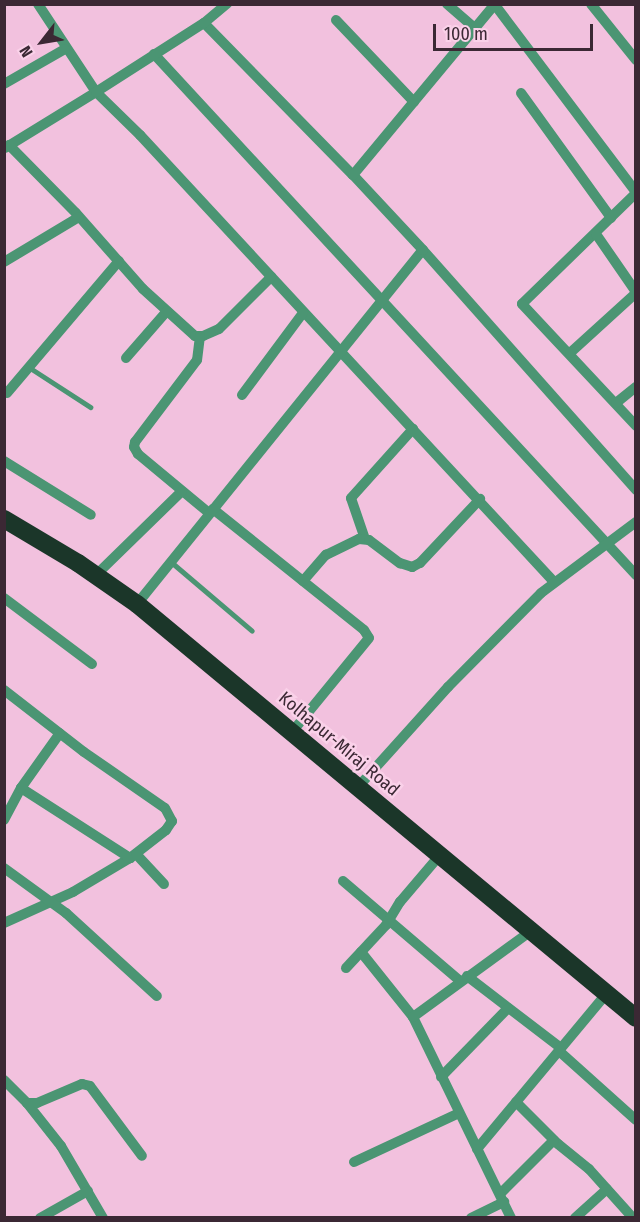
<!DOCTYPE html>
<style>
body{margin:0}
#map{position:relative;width:640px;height:1222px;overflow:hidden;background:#f2c1de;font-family:"Fira Sans Condensed",sans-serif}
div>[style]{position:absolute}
.lane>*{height:5px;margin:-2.5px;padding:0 2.5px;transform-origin:2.5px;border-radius:2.5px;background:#4b9573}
.street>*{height:10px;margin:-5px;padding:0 5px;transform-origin:5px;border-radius:5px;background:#4b9573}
.highway>*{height:18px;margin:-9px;padding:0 9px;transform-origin:9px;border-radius:9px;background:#1b3629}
span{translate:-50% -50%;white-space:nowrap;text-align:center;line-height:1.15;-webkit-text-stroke:5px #fad1e9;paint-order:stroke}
.street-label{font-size:18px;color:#3b2834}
.frame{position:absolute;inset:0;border:6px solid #3b2834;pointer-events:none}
.north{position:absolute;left:12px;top:12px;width:60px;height:60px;-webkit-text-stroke:4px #fad1e9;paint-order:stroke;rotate:239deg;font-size:16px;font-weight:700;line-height:24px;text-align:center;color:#3b2834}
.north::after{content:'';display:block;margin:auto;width:21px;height:27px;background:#3b2834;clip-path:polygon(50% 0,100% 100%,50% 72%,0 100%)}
.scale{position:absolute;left:433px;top:24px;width:160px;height:27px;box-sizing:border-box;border:3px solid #3b2834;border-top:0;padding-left:8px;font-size:18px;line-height:21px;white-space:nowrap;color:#3b2834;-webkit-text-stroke:4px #fad1e9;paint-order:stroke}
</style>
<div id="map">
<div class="lane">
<div style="left:30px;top:368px;width:72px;rotate:33deg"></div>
<div style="left:171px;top:562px;width:106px;rotate:40.4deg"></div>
</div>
<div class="street">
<div style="left:38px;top:4px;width:105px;rotate:56.6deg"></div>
<div style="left:96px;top:92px;width:62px;rotate:44.3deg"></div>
<div style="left:140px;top:135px;width:609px;rotate:47.19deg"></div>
<div style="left:447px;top:4px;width:37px;rotate:41deg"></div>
<div style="left:591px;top:4px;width:72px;rotate:51.2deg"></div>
<div style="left:495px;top:5px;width:234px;rotate:53deg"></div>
<div style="left:336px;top:20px;width:113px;rotate:46.4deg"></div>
<div style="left:204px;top:23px;width:213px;rotate:45.6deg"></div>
<div style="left:154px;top:54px;width:710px;rotate:47.23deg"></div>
<div style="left:4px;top:84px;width:70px;rotate:-29.8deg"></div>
<div style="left:521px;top:93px;width:154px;rotate:54.2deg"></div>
<div style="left:9px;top:145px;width:95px;rotate:45.4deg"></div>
<div style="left:76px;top:213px;width:101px;rotate:48.6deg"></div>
<div style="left:143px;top:289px;width:70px;rotate:42.1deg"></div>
<div style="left:195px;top:336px;width:8px"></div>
<div style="left:203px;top:336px;width:17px;rotate:-24deg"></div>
<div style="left:219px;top:329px;width:74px;rotate:-45deg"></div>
<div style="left:5px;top:148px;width:107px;rotate:-31.6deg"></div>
<div style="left:96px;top:92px;width:128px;rotate:-32.6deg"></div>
<div style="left:204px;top:23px;width:30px;rotate:-40deg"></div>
<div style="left:636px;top:193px;width:159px;rotate:135.8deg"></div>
<div style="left:522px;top:304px;width:167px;rotate:46.9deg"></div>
<div style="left:596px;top:234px;width:70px;rotate:55.4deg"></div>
<div style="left:423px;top:250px;width:321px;rotate:48.4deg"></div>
<div style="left:4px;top:262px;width:87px;rotate:-31deg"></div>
<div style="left:200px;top:336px;width:24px;rotate:97deg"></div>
<div style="left:197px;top:360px;width:103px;rotate:127.1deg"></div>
<div style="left:135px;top:442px;width:5px;rotate:101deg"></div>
<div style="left:134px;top:447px;width:8px;rotate:60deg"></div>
<div style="left:138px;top:454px;width:92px;rotate:39.7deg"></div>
<div style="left:570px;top:353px;width:89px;rotate:-42.3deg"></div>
<div style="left:126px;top:358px;width:62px;rotate:-48.9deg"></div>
<div style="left:7px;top:393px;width:173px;rotate:-49.7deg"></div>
<div style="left:242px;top:395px;width:102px;rotate:-53.4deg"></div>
<div style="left:616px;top:403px;width:26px;rotate:-39deg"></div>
<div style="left:4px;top:461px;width:102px;rotate:31.8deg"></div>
<div style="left:213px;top:509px;width:193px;rotate:38.7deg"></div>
<div style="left:364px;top:630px;width:9px;rotate:58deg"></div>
<div style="left:369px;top:638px;width:122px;rotate:129.3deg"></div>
<div style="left:365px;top:539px;width:43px;rotate:-108.9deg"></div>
<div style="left:351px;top:498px;width:93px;rotate:-48.1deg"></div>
<div style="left:96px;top:575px;width:120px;rotate:-44.3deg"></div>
<div style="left:303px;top:581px;width:35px;rotate:-49deg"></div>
<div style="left:326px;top:555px;width:37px;rotate:-26deg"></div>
<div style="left:359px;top:539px;width:10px;rotate:6deg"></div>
<div style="left:369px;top:540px;width:39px;rotate:37deg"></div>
<div style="left:400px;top:563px;width:13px;rotate:18deg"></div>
<div style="left:412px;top:567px;width:9px;rotate:-27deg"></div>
<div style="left:420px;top:563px;width:88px;rotate:-46.8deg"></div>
<div style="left:4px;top:598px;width:110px;rotate:36.9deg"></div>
<div style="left:137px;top:604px;width:455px;rotate:-51.1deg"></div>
<div style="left:423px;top:250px;width:103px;rotate:-133deg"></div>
<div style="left:353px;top:175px;width:222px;rotate:-50.3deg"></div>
<div style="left:4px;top:690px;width:101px;rotate:37.8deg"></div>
<div style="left:84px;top:752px;width:98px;rotate:34.7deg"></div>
<div style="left:165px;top:808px;width:15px;rotate:62deg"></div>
<div style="left:172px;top:821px;width:11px;rotate:124deg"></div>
<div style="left:166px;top:830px;width:46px;rotate:142.1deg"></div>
<div style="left:130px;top:858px;width:66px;rotate:149.2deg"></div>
<div style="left:73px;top:892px;width:76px;rotate:155.8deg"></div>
<div style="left:358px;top:787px;width:135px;rotate:-48deg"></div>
<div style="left:448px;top:687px;width:132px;rotate:-45.3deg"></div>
<div style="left:541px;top:593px;width:119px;rotate:-36.8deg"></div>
<div style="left:21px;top:788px;width:130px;rotate:32.7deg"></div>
<div style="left:4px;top:820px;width:36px;rotate:-62deg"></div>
<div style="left:21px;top:788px;width:67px;rotate:-54.7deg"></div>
<div style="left:136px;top:854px;width:41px;rotate:47deg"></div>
<div style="left:4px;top:868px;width:77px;rotate:36deg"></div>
<div style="left:66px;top:913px;width:123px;rotate:42.4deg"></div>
<div style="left:343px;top:881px;width:154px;rotate:40.5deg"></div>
<div style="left:361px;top:952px;width:83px;rotate:51.3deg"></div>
<div style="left:346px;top:968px;width:59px;rotate:-47.1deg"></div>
<div style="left:386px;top:925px;width:27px;rotate:-59deg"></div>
<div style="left:400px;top:902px;width:62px;rotate:-49.6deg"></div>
<div style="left:467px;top:976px;width:118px;rotate:37.5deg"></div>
<div style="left:559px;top:1051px;width:103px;rotate:41.9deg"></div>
<div style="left:441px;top:1077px;width:96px;rotate:-45.8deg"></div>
<div style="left:4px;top:1080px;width:33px;rotate:45deg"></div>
<div style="left:27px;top:1103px;width:55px;rotate:51.7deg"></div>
<div style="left:61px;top:1146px;width:83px;rotate:59.7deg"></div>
<div style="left:516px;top:1102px;width:59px;rotate:45deg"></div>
<div style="left:558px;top:1144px;width:40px;rotate:39deg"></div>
<div style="left:589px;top:1169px;width:66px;rotate:48.1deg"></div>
<div style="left:27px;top:1103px;width:10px"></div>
<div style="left:37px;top:1103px;width:49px;rotate:-22.9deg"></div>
<div style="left:82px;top:1084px;width:8px;rotate:14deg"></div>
<div style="left:90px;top:1086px;width:87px;rotate:53.4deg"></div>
<div style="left:477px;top:1149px;width:203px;rotate:-50.2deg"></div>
<div style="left:354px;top:1162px;width:116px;rotate:-25deg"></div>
<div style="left:500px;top:1194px;width:76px;rotate:-45deg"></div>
<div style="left:40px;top:1218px;width:55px;rotate:-29.4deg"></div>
<div style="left:471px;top:1218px;width:37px;rotate:-26deg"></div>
<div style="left:511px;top:1218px;width:224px;rotate:-116deg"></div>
<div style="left:413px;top:1017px;width:146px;rotate:-36.1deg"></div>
<div style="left:575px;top:1218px;width:43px;rotate:-42.2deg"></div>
</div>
<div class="highway">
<div style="left:4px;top:519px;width:86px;rotate:30.7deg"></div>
<div style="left:78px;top:563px;width:72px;rotate:34.8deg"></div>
<div style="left:137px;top:604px;width:648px;rotate:39.68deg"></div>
</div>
<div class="street-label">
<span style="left:339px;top:744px;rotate:40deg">Kolhapur-Miraj Road</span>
</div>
<div class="frame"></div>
<div class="north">N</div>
<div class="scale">100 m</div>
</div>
